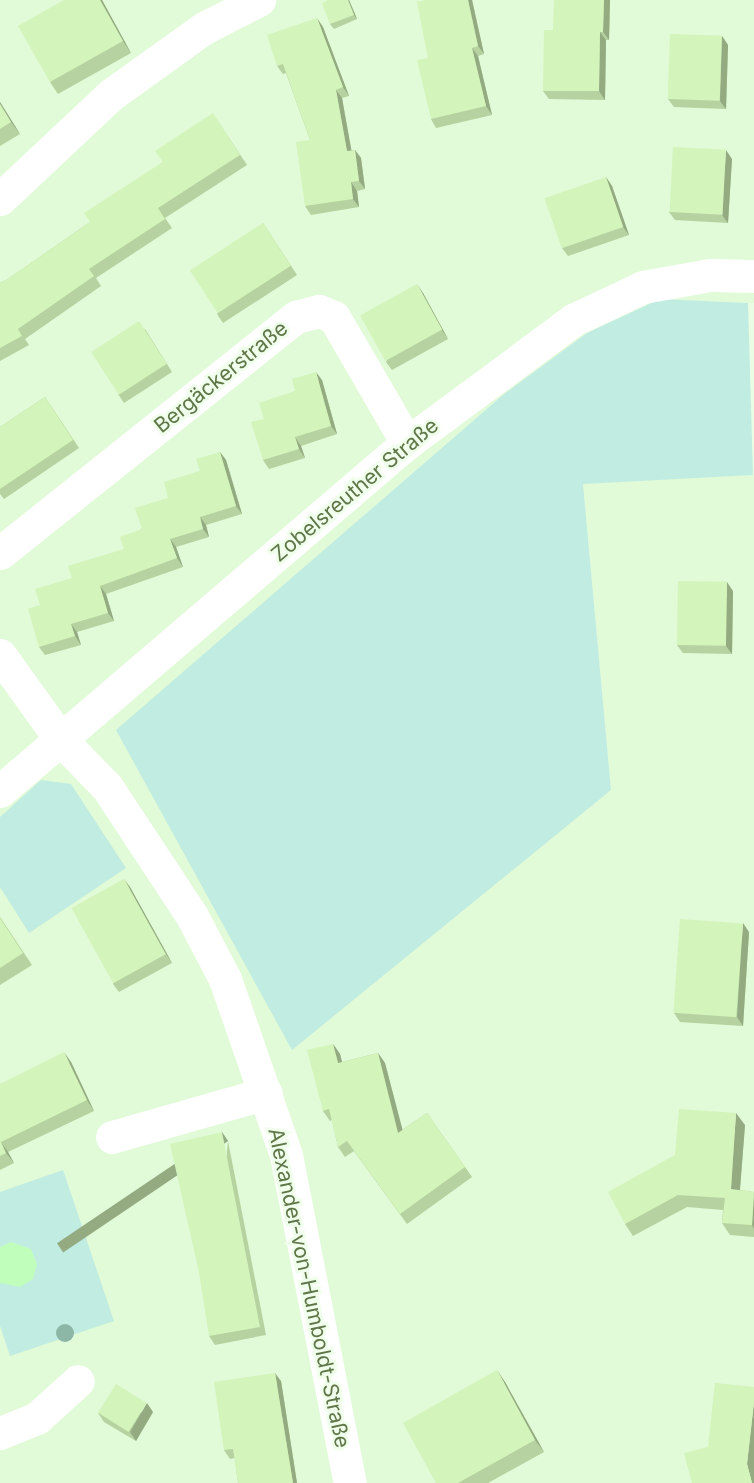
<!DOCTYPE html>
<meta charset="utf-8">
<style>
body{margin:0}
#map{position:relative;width:754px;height:1483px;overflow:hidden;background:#e9fde4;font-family:Inter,sans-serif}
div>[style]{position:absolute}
.residential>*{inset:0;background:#e1fad7}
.green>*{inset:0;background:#c1ece1}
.sand>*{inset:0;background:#c0febc}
.minor>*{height:33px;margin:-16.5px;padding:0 16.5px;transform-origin:16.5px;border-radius:16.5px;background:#fff}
.trees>*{width:18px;height:18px;margin:-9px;border-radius:50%;background:#8cb7a7}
.wall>*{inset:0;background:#b5d2a0}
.shaded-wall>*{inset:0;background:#94ab82;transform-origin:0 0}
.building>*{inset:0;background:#d3f4ba;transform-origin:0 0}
span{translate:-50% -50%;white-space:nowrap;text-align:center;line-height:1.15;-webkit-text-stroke:6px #f0ffeb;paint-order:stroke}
.street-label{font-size:21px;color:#5f7748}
</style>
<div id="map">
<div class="residential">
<div style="clip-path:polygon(0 0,754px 0,754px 303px,660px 299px,587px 333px,503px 395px,363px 516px,611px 790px,583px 483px,754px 475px,754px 1483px,0 1483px)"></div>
</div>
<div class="green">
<div style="clip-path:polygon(660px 299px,748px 303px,753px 475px,583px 484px,611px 790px,292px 1050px,116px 730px,503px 395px,587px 333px)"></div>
<div style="clip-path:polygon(41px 780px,71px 784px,126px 868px,29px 933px,0 887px,0 817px)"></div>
<div style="clip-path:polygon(63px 1170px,114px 1321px,10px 1356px,0 1326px,0 1192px)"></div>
</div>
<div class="sand">
<div style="clip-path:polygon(11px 1242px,31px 1249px,37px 1264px,33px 1279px,20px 1287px,0 1283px,0 1247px)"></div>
</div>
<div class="minor">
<div style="left:0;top:199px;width:154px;rotate:-43.2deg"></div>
<div style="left:112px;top:94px;width:113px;rotate:-35.7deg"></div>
<div style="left:204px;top:28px;width:62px;rotate:-27deg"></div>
<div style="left:0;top:553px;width:379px;rotate:-38.6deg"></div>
<div style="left:296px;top:317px;width:24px;rotate:-15deg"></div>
<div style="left:319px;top:311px;width:16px;rotate:22deg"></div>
<div style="left:334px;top:317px;width:146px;rotate:59.9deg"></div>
<div style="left:0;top:655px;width:105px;rotate:54.3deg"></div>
<div style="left:61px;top:740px;width:66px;rotate:45.6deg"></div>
<div style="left:107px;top:787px;width:154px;rotate:56.6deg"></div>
<div style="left:192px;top:916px;width:71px;rotate:62.4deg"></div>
<div style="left:225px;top:979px;width:186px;rotate:70.9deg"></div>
<div style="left:286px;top:1155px;width:334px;rotate:79deg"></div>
<div style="left:0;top:791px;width:535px;rotate:-40.53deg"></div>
<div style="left:407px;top:443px;width:207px;rotate:-36.5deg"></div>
<div style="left:573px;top:320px;width:77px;rotate:-25.2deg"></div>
<div style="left:643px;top:287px;width:68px;rotate:-10.2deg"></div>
<div style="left:710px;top:275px;width:44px;rotate:1.3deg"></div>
<div style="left:112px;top:1137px;width:160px;rotate:-15.9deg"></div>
<div style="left:0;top:1433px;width:40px;rotate:-22deg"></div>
<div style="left:37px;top:1418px;width:55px;rotate:-42.1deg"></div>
</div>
<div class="trees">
<div style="left:65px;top:1333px"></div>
</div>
<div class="wall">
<div style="clip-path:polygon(64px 0,102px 0,131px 53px,58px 94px,50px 82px)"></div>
<div style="clip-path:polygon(349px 0,357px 19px,334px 29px,330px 24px)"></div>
<div style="clip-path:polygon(426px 0,472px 0,484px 54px,478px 56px,492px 115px,436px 128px,431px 119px)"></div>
<div style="clip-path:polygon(610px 0,609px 40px,606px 40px,605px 100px,549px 99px,543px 91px,553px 30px)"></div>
<div style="clip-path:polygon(323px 27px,349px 96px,342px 98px,351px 150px,355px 150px,361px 158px,365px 189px,357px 191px,359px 207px,311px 215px,305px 206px,310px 140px,286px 73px,283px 74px,277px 66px)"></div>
<div style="clip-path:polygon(722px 36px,728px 45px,726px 109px,674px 107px,668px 99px)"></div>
<div style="clip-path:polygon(0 102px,20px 134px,0 146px)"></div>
<div style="clip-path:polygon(219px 123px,247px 165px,165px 218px,172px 228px,96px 278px,101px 286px,25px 339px,29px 345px,0 361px,0 283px,8px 279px,90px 222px,163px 162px)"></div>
<div style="clip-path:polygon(732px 159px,728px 223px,675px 220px,669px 212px)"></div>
<div style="clip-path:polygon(606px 177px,612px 186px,629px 235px,568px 256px,562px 248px)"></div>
<div style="clip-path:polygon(263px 223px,297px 275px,223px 323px,217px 314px)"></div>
<div style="clip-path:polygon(423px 293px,448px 339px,392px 370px,386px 362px)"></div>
<div style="clip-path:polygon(145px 329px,172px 372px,124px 403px,118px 394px)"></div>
<div style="clip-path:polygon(322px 380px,337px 434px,301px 446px,305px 458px,269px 469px,263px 460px,264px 419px,295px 391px)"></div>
<div style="clip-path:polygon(45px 397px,79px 448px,4px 499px,0 494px,0 427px)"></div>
<div style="clip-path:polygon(220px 452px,226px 460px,242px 514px,206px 525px,209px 537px,176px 547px,183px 567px,106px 594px,114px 621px,77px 632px,81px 645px,45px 655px,39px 647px,40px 605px,72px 578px,124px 549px,168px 498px,200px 471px)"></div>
<div style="clip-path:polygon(733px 591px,732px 654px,683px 653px,677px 645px)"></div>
<div style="clip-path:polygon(130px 887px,172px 963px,119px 992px,113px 984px)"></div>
<div style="clip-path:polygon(0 917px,32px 965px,0 985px)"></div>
<div style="clip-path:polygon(749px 932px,743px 1026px,680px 1022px,674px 1013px)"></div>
<div style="clip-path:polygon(333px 1044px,340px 1054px,342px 1062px,378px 1053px,385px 1063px,402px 1130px,427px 1113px,472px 1177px,407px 1224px,354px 1151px,345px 1157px,338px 1147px,332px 1120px,330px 1121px,323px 1111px)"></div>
<div style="clip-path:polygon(71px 1062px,94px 1111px,8px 1152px,14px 1163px,0 1170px,0 1084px)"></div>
<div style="clip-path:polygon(745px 1125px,740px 1190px,754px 1192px,754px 1237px,730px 1235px,722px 1223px,723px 1210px,687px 1207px,633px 1236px,625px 1224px)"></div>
<div style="clip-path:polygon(228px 1141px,266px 1335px,215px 1345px,209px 1336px)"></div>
<div style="clip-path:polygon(281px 1381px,297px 1483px,238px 1483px,235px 1458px,230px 1459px,224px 1450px)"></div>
<div style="clip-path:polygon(505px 1382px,544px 1452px,488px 1483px,436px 1483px)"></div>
<div style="clip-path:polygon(153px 1412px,136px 1441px,104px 1422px,98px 1413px)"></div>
</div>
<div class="shaded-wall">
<div style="clip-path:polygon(100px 0,102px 0,131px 53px,123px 41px)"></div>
<div style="clip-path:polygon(348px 0,349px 0,357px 19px,354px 15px)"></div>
<div style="clip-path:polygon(468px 0,472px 0,484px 54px,478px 46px)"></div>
<div style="clip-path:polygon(604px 0,610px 0,609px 40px,603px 32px)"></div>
<div style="clip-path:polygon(317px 18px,323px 27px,349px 96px,343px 87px)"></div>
<div style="clip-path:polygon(600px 32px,606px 40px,605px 100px,599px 91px)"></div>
<div style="clip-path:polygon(722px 36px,728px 45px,726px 109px,720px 101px)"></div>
<div style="clip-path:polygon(472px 48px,478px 56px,492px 115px,486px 106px)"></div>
<div style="clip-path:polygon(336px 90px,342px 98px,353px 159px,347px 151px)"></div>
<div style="clip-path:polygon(0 102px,20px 134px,11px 122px,0 104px)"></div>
<div style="clip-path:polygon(355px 150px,361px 158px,365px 189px,359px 181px)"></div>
<div style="clip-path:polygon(726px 150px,732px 159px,728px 223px,722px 215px)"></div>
<div style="clip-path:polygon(606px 177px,612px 186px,629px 235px,623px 227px)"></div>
<div style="clip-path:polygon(351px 182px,357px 191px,359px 207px,353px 199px)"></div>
<div style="clip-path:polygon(417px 284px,423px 293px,448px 339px,442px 330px)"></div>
<div style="clip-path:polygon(316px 372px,322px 380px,337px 434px,331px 426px)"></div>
<div style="clip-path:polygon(295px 437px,301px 446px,305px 458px,299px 449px)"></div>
<div style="clip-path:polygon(220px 452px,226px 460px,242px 514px,236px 506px)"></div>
<div style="clip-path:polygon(200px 517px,206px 525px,209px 537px,203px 529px)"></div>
<div style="clip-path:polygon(170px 539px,176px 547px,183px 567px,177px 558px)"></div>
<div style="clip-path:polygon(727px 582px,733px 591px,732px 654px,726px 646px)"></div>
<div style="clip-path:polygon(100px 586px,106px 594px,114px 621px,108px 613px)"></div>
<div style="clip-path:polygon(71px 624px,77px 632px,81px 645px,75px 636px)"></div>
<div style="clip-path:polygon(124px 879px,130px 887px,172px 963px,166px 954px)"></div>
<div style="clip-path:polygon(743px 923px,749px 932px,743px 1026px,737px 1017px)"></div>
<div style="clip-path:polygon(333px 1044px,340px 1054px,345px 1074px,338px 1063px)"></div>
<div style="clip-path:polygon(64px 1052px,71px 1062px,94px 1111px,87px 1100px)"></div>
<div style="clip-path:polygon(378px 1053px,385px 1063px,406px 1143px,398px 1133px)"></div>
<div style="clip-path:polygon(736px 1113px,745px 1125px,739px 1201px,731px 1189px)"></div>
<div style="left:222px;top:1132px;width:11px;height:199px;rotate:56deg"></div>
<div style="clip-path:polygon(1px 1142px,8px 1152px,14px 1163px,6px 1153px)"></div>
<div style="clip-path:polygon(754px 1196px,754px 1229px,752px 1225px)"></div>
<div style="clip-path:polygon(497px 1370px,505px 1382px,544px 1452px,535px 1440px)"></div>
<div style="clip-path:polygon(275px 1373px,281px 1381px,297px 1483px,293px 1483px)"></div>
<div style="clip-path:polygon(754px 1402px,754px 1483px,752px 1483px,747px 1464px)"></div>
<div style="clip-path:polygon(147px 1403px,153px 1412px,136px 1441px,130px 1432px)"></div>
</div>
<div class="building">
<div style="clip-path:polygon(64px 0,100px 0,123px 41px,50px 82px,18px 26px)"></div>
<div style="clip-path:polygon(328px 0,348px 0,354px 15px,330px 24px,322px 3px)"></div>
<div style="clip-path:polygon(426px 0,468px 0,478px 46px,472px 48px,486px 106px,431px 119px,417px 60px,428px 58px,417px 2px)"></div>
<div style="clip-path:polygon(554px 0,604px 0,603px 32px,600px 32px,599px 91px,543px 91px,544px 30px,553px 30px)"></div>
<div style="clip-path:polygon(317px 18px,343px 87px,336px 90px,347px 151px,355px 150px,359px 181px,351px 182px,353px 199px,305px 206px,296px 142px,310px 140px,283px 64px,277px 66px,267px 35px)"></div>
<div style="left:670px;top:34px;width:52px;height:65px;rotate:2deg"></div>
<div style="clip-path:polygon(0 104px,11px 122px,0 129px)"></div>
<div style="clip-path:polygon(213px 113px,240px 155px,158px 208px,165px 219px,89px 269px,94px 276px,18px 329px,22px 336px,0 348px,0 283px,8px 279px,90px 222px,84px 213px,163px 162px,155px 151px)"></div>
<div style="left:673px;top:147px;width:53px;height:65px;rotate:3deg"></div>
<div style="left:606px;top:177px;width:53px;height:65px;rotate:71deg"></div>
<div style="left:263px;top:223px;width:51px;height:87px;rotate:57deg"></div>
<div style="left:417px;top:284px;width:52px;height:65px;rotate:61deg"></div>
<div style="left:139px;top:321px;width:51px;height:57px;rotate:57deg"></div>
<div style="clip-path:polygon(316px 372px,331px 426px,295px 437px,299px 449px,263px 460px,251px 422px,264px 419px,259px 403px,295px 391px,292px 379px)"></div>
<div style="clip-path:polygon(45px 397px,73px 440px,0 489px,0 427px)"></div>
<div style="clip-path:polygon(220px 452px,236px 506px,200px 517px,203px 529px,170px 539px,177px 558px,100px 586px,108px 613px,71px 624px,75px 636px,39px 647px,28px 609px,40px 605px,35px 589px,72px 578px,68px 566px,124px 549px,120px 537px,142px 529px,135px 508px,168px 498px,164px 482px,200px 471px,196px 459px)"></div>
<div style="left:678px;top:581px;width:49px;height:64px;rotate:1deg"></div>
<div style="left:124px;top:879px;width:86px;height:60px;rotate:61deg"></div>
<div style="clip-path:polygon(0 918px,23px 953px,0 968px)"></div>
<div style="left:680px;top:919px;width:63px;height:94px;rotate:4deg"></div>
<div style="clip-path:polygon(333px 1044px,338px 1063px,378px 1053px,398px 1133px,427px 1113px,465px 1167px,400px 1214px,347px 1141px,338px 1147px,329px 1109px,323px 1111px,307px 1050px)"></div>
<div style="clip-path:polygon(64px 1052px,87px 1100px,1px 1142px,6px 1153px,0 1156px,0 1084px)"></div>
<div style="clip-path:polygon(679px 1109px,736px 1113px,731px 1189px,754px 1192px,752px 1225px,722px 1223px,725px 1198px,678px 1195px,625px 1224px,608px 1192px,675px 1155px)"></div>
<div style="clip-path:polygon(222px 1132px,260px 1327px,209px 1336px,199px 1272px,170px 1144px)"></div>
<div style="clip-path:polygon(497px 1370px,535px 1440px,458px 1483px,436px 1483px,403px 1423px)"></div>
<div style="clip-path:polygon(275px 1373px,293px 1483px,238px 1483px,233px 1449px,224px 1450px,214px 1382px)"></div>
<div style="clip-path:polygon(715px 1383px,754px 1387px,754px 1402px,747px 1464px,752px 1483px,692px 1483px,684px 1453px,708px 1447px)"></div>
<div style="left:116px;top:1384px;width:36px;height:34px;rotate:32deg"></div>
</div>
<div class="street-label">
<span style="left:221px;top:377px;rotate:-39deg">Bergäckerstraße</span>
<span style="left:355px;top:490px;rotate:-40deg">Zobelsreuther Straße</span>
<span style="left:309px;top:1288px;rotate:78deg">Alexander-von-Humboldt-Straße</span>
</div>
</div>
